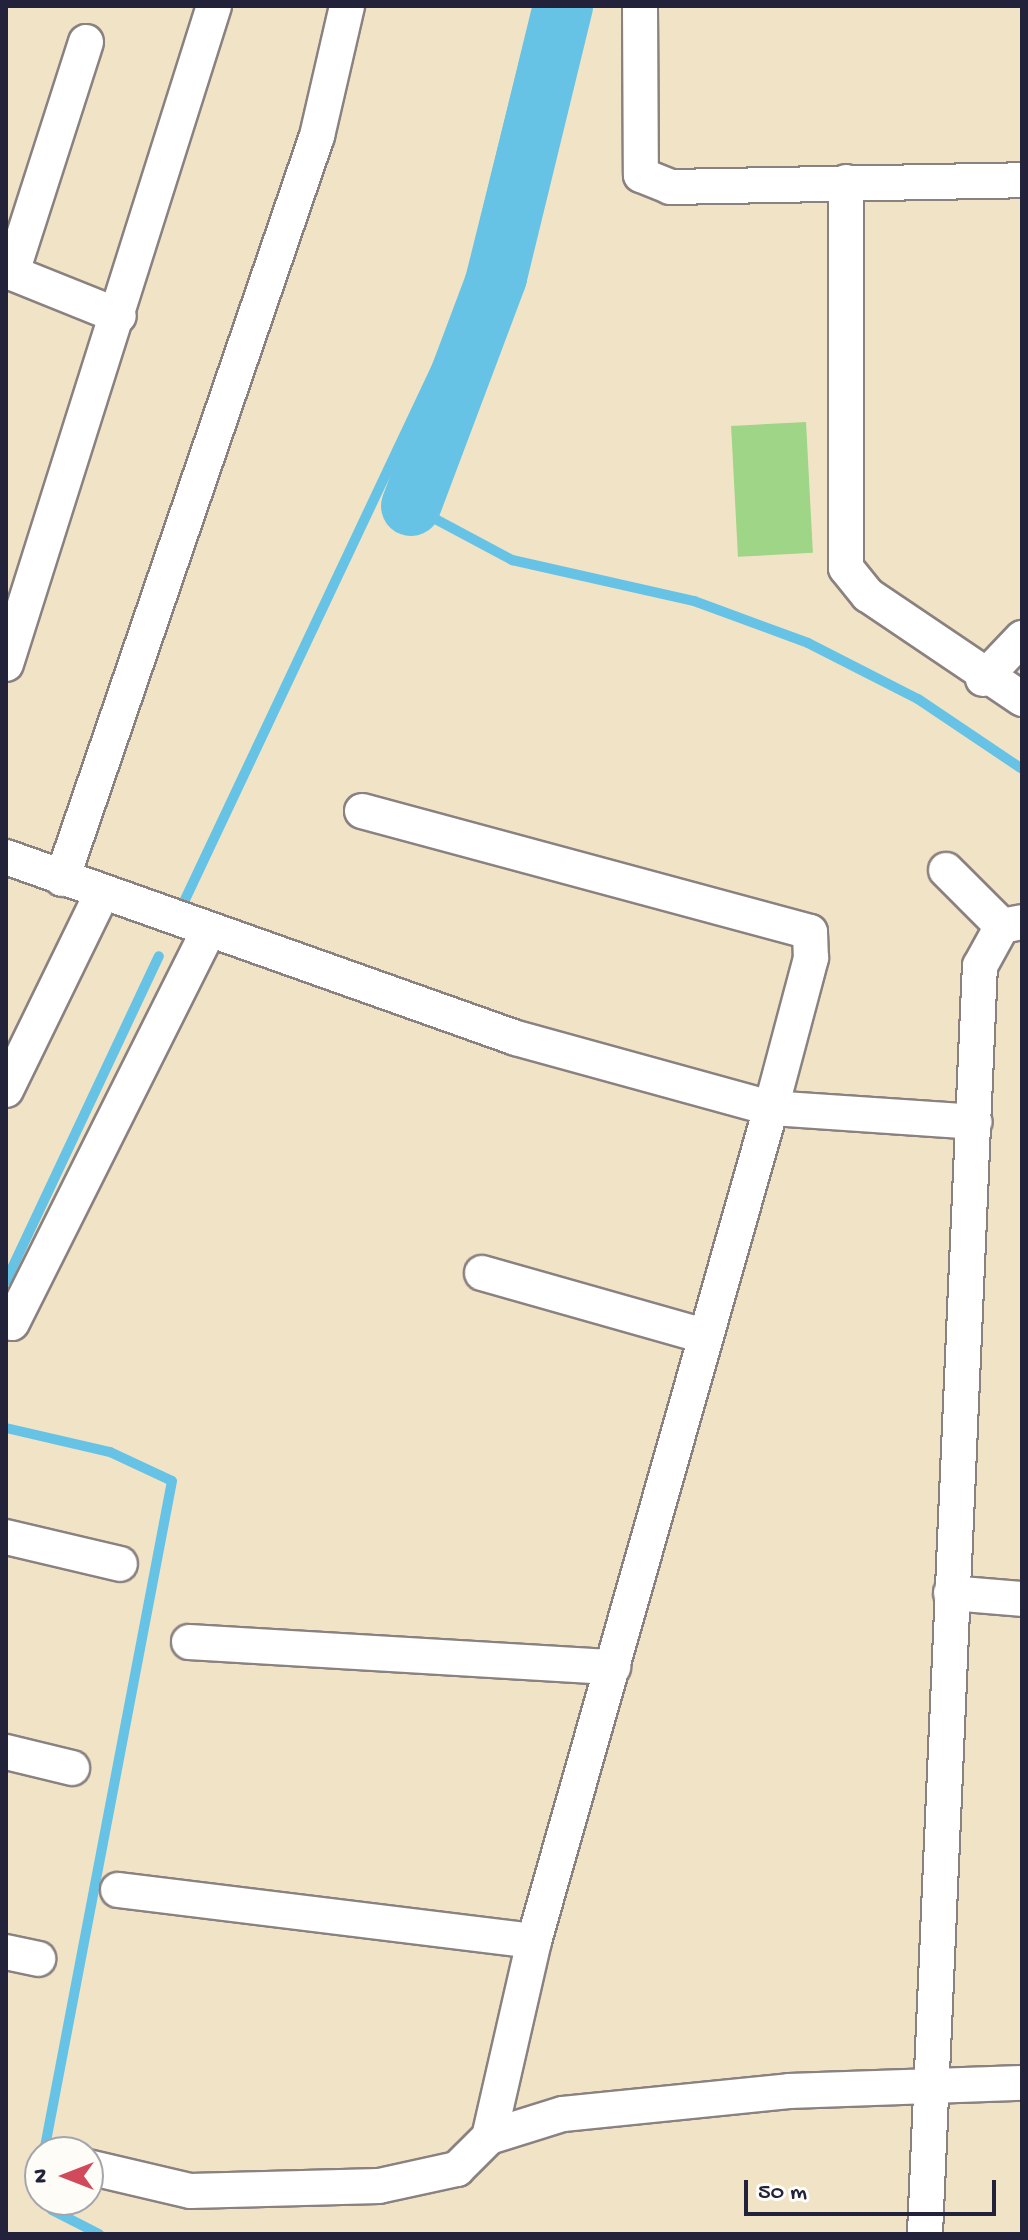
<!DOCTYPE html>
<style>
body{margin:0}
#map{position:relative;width:1028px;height:2240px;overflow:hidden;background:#f1e3c6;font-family:"Gochi Hand",sans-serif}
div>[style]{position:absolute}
.green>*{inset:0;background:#9ed587;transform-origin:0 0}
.stream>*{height:10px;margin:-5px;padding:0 5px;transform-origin:5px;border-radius:5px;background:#67c3e5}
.river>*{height:60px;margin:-30px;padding:0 30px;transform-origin:30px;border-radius:30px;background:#67c3e5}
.roads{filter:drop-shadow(2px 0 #8a8280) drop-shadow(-2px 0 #8a8280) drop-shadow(0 2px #8a8280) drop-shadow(0 -2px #8a8280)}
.minor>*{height:34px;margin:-17px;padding:0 17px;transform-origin:17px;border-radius:17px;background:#fff}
span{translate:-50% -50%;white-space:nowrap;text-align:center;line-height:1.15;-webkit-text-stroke:6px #fdfcf7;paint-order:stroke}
.frame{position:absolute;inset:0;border:8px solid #22223b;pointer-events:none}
.north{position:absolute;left:24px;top:2136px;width:80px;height:80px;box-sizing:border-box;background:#fdfcf7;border:2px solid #a5a5ac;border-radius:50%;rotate:270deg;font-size:22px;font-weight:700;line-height:32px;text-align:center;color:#22223b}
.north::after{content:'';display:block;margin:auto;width:28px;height:36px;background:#d1495b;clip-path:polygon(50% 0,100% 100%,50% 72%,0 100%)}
.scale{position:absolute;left:744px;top:2180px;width:252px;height:36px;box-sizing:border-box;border:4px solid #22223b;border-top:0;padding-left:10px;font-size:24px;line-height:28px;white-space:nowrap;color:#22223b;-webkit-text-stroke:6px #fdfcf7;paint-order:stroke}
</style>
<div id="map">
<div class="green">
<div style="left:806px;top:422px;width:131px;height:75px;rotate:87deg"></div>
</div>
<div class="stream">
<div style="left:411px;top:506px;width:115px;rotate:28.1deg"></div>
<div style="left:512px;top:560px;width:187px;rotate:12.7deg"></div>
<div style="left:694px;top:601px;width:121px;rotate:20.2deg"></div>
<div style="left:808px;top:643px;width:123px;rotate:27deg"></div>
<div style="left:918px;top:699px;width:125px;rotate:33.9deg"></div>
<div style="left:182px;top:906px;width:654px;rotate:-64.73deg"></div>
<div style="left:461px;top:315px;width:318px;rotate:-76deg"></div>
<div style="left:6px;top:1281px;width:359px;rotate:-64.8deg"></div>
<div style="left:6px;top:1428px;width:107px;rotate:13deg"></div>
<div style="left:110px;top:1452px;width:68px;rotate:25.1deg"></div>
<div style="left:172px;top:1481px;width:683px;rotate:100.8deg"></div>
<div style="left:50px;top:2200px;width:10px;rotate:79deg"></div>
<div style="left:52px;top:2210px;width:53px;rotate:27.1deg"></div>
</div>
<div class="river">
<div style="left:411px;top:506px;width:245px;rotate:-69.4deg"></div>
<div style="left:497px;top:277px;width:279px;rotate:-76.3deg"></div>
</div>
<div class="roads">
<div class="minor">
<div style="left:640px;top:6px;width:169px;rotate:89.7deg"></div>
<div style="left:641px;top:175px;width:31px;rotate:22deg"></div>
<div style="left:670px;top:187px;width:352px;rotate:-1.1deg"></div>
<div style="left:86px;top:42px;width:243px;rotate:107.8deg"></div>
<div style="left:12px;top:273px;width:115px;rotate:21.9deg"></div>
<div style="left:846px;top:182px;width:386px;rotate:90deg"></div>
<div style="left:846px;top:568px;width:35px;rotate:51deg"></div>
<div style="left:868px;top:595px;width:186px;rotate:34deg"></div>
<div style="left:6px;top:664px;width:690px;rotate:-72.46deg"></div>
<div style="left:983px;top:679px;width:57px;rotate:-46.4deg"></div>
<div style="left:362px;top:811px;width:464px;rotate:15.1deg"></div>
<div style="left:810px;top:932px;width:26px;rotate:88deg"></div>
<div style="left:811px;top:958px;width:155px;rotate:104.9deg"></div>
<div style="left:771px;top:1108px;width:866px;rotate:105.88deg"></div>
<div style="left:534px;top:1941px;width:201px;rotate:102.9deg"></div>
<div style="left:6px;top:857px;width:541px;rotate:19.54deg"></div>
<div style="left:516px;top:1038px;width:264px;rotate:15.4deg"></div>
<div style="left:771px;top:1108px;width:204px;rotate:3.9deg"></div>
<div style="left:946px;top:870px;width:79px;rotate:45deg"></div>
<div style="left:62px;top:879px;width:786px;rotate:-71.06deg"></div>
<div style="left:317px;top:136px;width:133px;rotate:-77deg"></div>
<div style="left:6px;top:1090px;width:217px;rotate:-64deg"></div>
<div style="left:482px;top:1273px;width:231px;rotate:15.8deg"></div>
<div style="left:12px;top:1323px;width:436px;rotate:-63.4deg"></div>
<div style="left:6px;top:1537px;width:117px;rotate:13.3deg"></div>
<div style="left:951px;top:1593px;width:71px;rotate:4.8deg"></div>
<div style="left:189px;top:1642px;width:425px;rotate:3.4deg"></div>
<div style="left:6px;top:1752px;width:68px;rotate:13.6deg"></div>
<div style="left:118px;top:1890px;width:419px;rotate:7deg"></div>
<div style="left:6px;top:1952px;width:33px;rotate:12deg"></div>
<div style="left:88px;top:2167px;width:105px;rotate:13.2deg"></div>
<div style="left:190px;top:2191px;width:189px;rotate:-1.5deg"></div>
<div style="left:379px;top:2186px;width:80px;rotate:-12.3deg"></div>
<div style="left:457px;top:2169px;width:45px;rotate:-45deg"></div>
<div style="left:489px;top:2137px;width:77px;rotate:-17.3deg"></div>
<div style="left:563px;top:2114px;width:227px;rotate:-5.8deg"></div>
<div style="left:789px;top:2091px;width:233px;rotate:-2deg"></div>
<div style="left:925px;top:2234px;width:1269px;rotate:-87.52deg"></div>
<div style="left:980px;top:966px;width:46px;rotate:-61.2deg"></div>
<div style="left:1002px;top:926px;width:20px;rotate:-11deg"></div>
</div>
</div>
<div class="frame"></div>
<div class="north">N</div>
<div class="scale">50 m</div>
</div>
